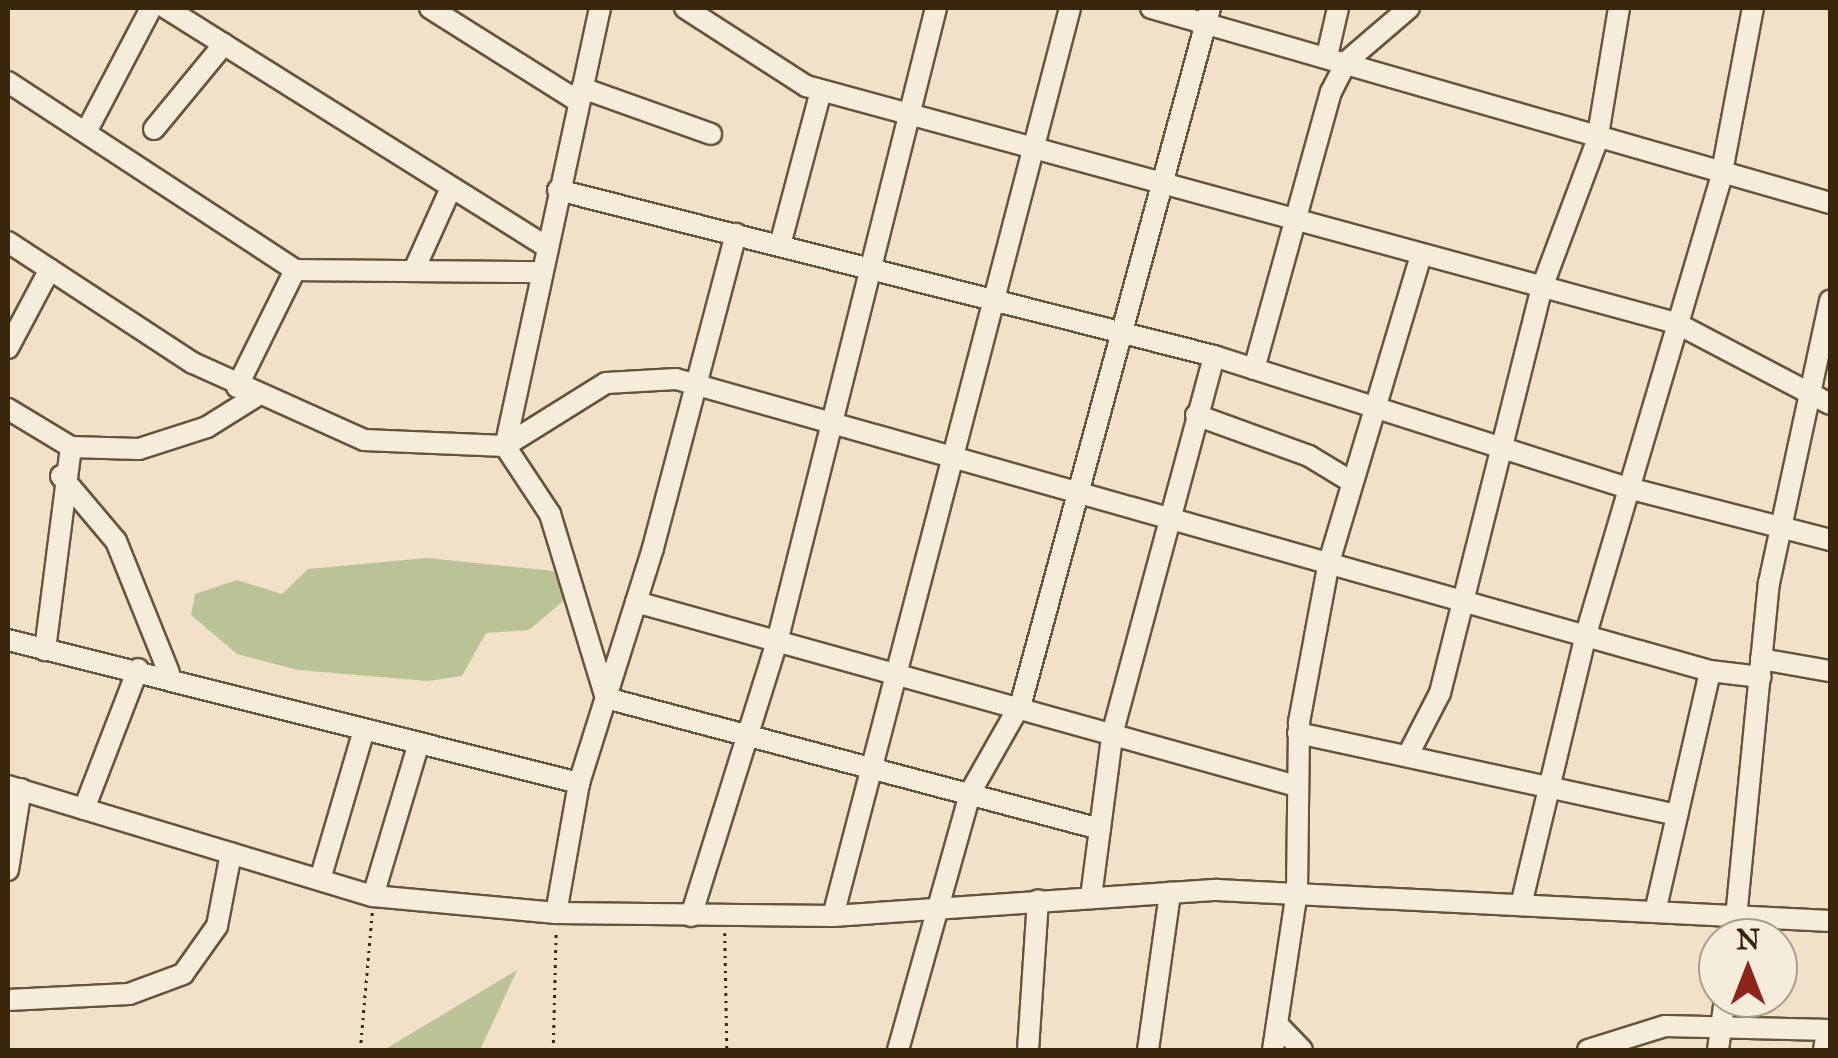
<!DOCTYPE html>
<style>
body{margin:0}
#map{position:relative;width:1838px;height:1058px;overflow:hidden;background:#f1e1c9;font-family:"IM FELL Great Primer",serif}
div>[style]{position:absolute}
.green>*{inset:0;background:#bac396}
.path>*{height:2.5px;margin-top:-1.25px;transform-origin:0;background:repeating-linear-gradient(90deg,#39260b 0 2.5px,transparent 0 7.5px)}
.roads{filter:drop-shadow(2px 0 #67553a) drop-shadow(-2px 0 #67553a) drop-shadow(0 2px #67553a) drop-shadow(0 -2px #67553a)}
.minor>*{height:20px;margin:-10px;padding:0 10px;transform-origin:10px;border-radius:10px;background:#f6ecdc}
span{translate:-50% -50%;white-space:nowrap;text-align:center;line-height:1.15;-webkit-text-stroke:8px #f6ecdc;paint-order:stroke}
.frame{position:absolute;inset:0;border:10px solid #39260b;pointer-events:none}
.north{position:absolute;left:1698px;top:918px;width:100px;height:100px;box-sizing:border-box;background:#f6ecdc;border:2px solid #aa9d88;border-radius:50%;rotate:0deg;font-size:28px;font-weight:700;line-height:40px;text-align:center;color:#39260b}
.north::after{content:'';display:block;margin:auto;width:35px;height:45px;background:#8f2418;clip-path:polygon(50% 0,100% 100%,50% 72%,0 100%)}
</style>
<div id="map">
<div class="green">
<div style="clip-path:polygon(427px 558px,553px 571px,568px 584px,562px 602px,529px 630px,486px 633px,462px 676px,428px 681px,298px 670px,237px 654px,191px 615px,195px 594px,237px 580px,282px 594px,308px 569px)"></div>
<div style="clip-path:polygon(517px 970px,480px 1050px,384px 1050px)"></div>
</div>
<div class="path">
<div style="left:725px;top:933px;width:117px;rotate:89deg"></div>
<div style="left:360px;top:1050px;width:139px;rotate:-85deg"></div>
<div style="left:553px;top:1050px;width:120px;rotate:-88.6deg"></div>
</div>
<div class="roads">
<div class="minor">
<div style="left:166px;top:8px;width:450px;rotate:32.1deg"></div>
<div style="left:430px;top:8px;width:176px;rotate:32.2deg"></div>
<div style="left:600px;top:8px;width:448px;rotate:102.2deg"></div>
<div style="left:505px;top:446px;width:82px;rotate:56.5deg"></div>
<div style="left:550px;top:514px;width:192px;rotate:73.1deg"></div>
<div style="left:606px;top:698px;width:511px;rotate:14.85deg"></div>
<div style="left:685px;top:8px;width:144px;rotate:32.8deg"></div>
<div style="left:806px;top:86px;width:902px;rotate:15.24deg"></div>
<div style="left:1676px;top:323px;width:174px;rotate:27.7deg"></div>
<div style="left:1151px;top:8px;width:706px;rotate:16.02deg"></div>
<div style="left:1327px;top:56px;width:49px;rotate:-77.1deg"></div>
<div style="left:8px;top:82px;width:343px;rotate:33.2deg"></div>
<div style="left:295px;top:270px;width:245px;rotate:0.5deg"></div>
<div style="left:582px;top:88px;width:137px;rotate:19.6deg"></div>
<div style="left:154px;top:129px;width:110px;rotate:-50.5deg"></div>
<div style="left:86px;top:132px;width:140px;rotate:-62.3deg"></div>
<div style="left:558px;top:190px;width:677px;rotate:14.2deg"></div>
<div style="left:1214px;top:356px;width:435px;rotate:17.7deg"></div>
<div style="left:1628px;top:488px;width:209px;rotate:14.4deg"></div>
<div style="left:8px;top:242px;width:221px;rotate:33.2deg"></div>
<div style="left:193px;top:363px;width:188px;rotate:24.2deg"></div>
<div style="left:364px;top:440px;width:141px;rotate:2.4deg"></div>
<div style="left:505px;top:446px;width:119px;rotate:-32deg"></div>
<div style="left:606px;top:383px;width:70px;rotate:-3.3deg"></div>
<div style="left:676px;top:379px;width:1074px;rotate:15.77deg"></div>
<div style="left:1710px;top:671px;width:51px;rotate:6.7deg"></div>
<div style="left:780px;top:245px;width:159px;rotate:-75.1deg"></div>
<div style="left:414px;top:270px;width:90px;rotate:-65.7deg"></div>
<div style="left:8px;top:348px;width:89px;rotate:-62deg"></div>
<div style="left:1254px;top:369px;width:288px;rotate:-74.5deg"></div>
<div style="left:1331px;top:92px;width:34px;rotate:-63deg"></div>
<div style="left:1346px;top:62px;width:83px;rotate:-40.6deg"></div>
<div style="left:237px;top:387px;width:131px;rotate:-63.6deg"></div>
<div style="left:8px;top:409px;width:74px;rotate:31.1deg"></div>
<div style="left:71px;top:447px;width:205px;rotate:97.3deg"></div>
<div style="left:1196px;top:415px;width:120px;rotate:19.9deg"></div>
<div style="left:1309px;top:456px;width:50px;rotate:31.2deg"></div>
<div style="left:71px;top:447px;width:68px;rotate:1.7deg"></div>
<div style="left:139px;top:449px;width:71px;rotate:-17.9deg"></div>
<div style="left:207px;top:427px;width:57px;rotate:-32deg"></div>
<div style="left:61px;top:476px;width:85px;rotate:49.8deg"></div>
<div style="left:116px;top:541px;width:142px;rotate:68.1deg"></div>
<div style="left:636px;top:602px;width:686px;rotate:15.56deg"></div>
<div style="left:8px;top:640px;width:589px;rotate:14.06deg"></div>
<div style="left:579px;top:783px;width:132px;rotate:100deg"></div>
<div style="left:1761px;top:659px;width:70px;rotate:9.9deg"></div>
<div style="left:1298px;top:733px;width:388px;rotate:12.2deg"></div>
<div style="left:1410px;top:751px;width:65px;rotate:-62.7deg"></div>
<div style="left:1440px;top:693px;width:415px;rotate:-75.9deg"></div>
<div style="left:1541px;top:290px;width:159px;rotate:-69.4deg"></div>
<div style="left:1597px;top:141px;width:135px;rotate:-80.6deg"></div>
<div style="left:579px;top:783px;width:246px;rotate:-72.5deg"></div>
<div style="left:653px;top:548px;width:325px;rotate:-75.2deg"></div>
<div style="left:8px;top:786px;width:381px;rotate:16.8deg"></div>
<div style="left:373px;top:896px;width:184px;rotate:5.3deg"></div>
<div style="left:556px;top:913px;width:277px;rotate:0.6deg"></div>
<div style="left:833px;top:916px;width:385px;rotate:-3.9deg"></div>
<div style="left:1217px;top:890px;width:614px;rotate:2.9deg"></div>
<div style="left:84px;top:809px;width:150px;rotate:-68.9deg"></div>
<div style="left:8px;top:870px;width:82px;rotate:-80.9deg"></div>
<div style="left:321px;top:876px;width:152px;rotate:-73.6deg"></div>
<div style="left:373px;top:896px;width:157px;rotate:-73.3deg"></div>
<div style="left:1091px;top:897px;width:167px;rotate:-82.5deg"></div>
<div style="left:1113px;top:731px;width:388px;rotate:-74.9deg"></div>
<div style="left:1521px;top:905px;width:279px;rotate:-76.5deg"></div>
<div style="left:1586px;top:634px;width:477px;rotate:-73.5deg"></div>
<div style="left:1721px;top:177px;width:172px;rotate:-79.3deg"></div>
<div style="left:1655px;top:912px;width:247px;rotate:-77.1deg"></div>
<div style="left:691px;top:916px;width:291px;rotate:-72.6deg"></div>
<div style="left:778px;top:638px;width:650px;rotate:-75.92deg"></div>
<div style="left:833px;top:916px;width:938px;rotate:-75.37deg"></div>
<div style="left:1734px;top:938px;width:357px;rotate:-84.4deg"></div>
<div style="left:1769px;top:583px;width:289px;rotate:-77.8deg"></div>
<div style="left:8px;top:1000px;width:121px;rotate:-2.8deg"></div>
<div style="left:129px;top:994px;width:58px;rotate:-20.3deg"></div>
<div style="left:183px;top:974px;width:59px;rotate:-54.7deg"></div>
<div style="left:217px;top:926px;width:74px;rotate:-79.1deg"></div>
<div style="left:1277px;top:1024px;width:36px;rotate:46deg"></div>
<div style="left:898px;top:1050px;width:269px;rotate:-74.3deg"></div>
<div style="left:971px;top:791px;width:101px;rotate:-60.4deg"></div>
<div style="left:1021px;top:703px;width:720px;rotate:-74.79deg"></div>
<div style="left:1028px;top:1050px;width:150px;rotate:-86.2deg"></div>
<div style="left:1148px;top:1050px;width:159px;rotate:-82deg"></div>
<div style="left:1273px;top:1050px;width:161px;rotate:-81.4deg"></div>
<div style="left:1297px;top:891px;width:169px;rotate:-89.3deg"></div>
<div style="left:1299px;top:722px;width:163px;rotate:-79.4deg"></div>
<div style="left:1329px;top:562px;width:320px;rotate:-73.3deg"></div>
<div style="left:1588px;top:1050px;width:81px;rotate:-17.3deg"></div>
<div style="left:1665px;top:1026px;width:165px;rotate:1.4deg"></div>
<div style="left:1718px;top:1050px;width:52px;rotate:-82.3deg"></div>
<div style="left:1824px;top:1050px;width:20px;rotate:-81deg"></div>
</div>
</div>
<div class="frame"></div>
<div class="north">N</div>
</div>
